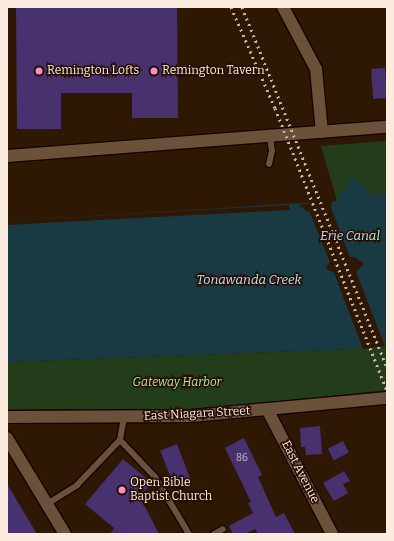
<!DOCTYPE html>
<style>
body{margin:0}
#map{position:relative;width:394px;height:541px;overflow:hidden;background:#2f1803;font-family:Bitter,serif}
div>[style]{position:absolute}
.green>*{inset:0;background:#233d1a}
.water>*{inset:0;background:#1a3a43}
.pier>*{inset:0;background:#2f1803}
.building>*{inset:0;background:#47316e;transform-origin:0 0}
.roads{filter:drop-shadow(1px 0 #160300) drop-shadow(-1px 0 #160300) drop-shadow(0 1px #160300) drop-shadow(0 -1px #160300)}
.lane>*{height:6px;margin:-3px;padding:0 3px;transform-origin:3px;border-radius:3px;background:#6b503a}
.street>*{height:12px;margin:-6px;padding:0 6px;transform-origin:6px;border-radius:6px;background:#6b503a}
.secondary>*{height:12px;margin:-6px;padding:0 6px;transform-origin:6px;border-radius:6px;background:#6b503a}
.rail>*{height:3px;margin-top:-1.5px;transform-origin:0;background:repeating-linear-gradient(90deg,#c8b5a7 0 2px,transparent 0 6px)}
.dots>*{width:11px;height:11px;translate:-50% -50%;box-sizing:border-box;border:2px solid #250e00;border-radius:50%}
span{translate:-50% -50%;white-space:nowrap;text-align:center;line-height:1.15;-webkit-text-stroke:3px #250e00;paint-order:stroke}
.number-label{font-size:10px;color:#cfbcc3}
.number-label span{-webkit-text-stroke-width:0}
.poi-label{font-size:12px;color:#fcebdf}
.left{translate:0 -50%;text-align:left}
.park-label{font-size:12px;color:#adef98;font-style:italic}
.street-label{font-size:12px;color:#fcebdf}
.water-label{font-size:13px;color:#b6e6f4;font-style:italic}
.frame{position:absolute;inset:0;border:8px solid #fcebdf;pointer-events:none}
</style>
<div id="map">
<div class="green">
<div style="clip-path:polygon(387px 141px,387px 194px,337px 201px,321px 146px)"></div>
<div style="clip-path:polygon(387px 344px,387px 390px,229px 407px,161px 411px,7px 409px,7px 362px,354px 349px)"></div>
</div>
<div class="water">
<div style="clip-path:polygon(352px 176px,373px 196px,387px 194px,387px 344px,354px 349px,7px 362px,7px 221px,337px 201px)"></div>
</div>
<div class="pier">
<div style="clip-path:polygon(328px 200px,332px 201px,331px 208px,350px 257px,355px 257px,364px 264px,356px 272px,385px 346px,363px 349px,334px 273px,325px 268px,330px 262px,310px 213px,298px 205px)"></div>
<div style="clip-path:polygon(289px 205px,290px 210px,7px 225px,7px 221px)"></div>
</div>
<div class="building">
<div style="clip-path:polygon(16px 7px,177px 7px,178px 118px,132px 118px,132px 93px,61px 93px,61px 129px,17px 129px)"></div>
<div style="left:385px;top:68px;width:30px;height:14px;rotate:86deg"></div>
<div style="clip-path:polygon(320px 426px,322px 454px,306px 455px,305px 447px,301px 447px,300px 428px)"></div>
<div style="clip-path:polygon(244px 438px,262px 475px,258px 477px,276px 517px,284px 513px,295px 534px,258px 534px,255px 529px,245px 534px,233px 534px,229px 526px,253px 513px,248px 503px,251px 502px,225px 448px)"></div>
<div style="left:343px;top:441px;width:13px;height:17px;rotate:63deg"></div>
<div style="left:177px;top:444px;width:39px;height:18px;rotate:69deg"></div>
<div style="clip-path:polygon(123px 459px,152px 483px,140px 497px,159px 534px,110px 534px,114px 528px,85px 504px)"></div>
<div style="clip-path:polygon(344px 471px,350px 481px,343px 484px,348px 493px,334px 501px,323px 483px)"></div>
<div style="clip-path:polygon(7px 484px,37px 534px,7px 534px)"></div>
</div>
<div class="roads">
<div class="lane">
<div style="left:269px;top:164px;width:13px;rotate:-77deg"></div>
<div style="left:272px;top:151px;width:15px;rotate:-98deg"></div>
<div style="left:124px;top:417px;width:23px;rotate:100deg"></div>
<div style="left:120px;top:440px;width:51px;rotate:46.6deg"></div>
<div style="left:155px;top:477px;width:66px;rotate:59.2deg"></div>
<div style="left:47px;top:504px;width:36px;rotate:-32deg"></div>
<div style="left:77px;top:485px;width:62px;rotate:-46.3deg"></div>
<div style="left:214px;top:534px;width:10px;rotate:-29deg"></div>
</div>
<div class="street">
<div style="left:283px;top:7px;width:70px;rotate:62deg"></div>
<div style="left:316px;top:69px;width:63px;rotate:84.6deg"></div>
<div style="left:268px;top:411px;width:139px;rotate:62.5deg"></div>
<div style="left:7px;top:438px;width:112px;rotate:58.9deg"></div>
</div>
<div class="secondary">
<div style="left:7px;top:156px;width:381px;rotate:-4.4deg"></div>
<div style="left:7px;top:417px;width:185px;rotate:-0.3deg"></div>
<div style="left:192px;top:416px;width:196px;rotate:-5.3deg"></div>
</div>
</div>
<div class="rail">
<div style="left:231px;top:7px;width:110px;rotate:66.5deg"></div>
<div style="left:275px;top:108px;width:304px;rotate:68.4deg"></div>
<div style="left:242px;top:7px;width:388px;rotate:68.1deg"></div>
</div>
<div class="dots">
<div style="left:39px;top:71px;background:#fa8fc7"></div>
<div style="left:154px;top:71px;background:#fa8fc7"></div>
<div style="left:122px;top:490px;background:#fa8fc7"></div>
</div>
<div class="number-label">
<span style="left:242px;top:459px">86</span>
</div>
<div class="poi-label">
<span class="left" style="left:47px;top:71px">Remington Lofts</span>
<span class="left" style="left:162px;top:71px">Remington Tavern</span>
<span class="left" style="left:130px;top:490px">Open Bible<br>Baptist Church</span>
</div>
<div class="park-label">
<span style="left:177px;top:383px">Gateway Harbor</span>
</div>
<div class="street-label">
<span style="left:197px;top:414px;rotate:-3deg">East Niagara Street</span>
<span style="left:300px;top:472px;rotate:63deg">East Avenue</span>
</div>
<div class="water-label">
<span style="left:350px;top:236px">Erie Canal</span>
<span style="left:249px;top:280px">Tonawanda Creek</span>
</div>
<div class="frame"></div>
</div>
